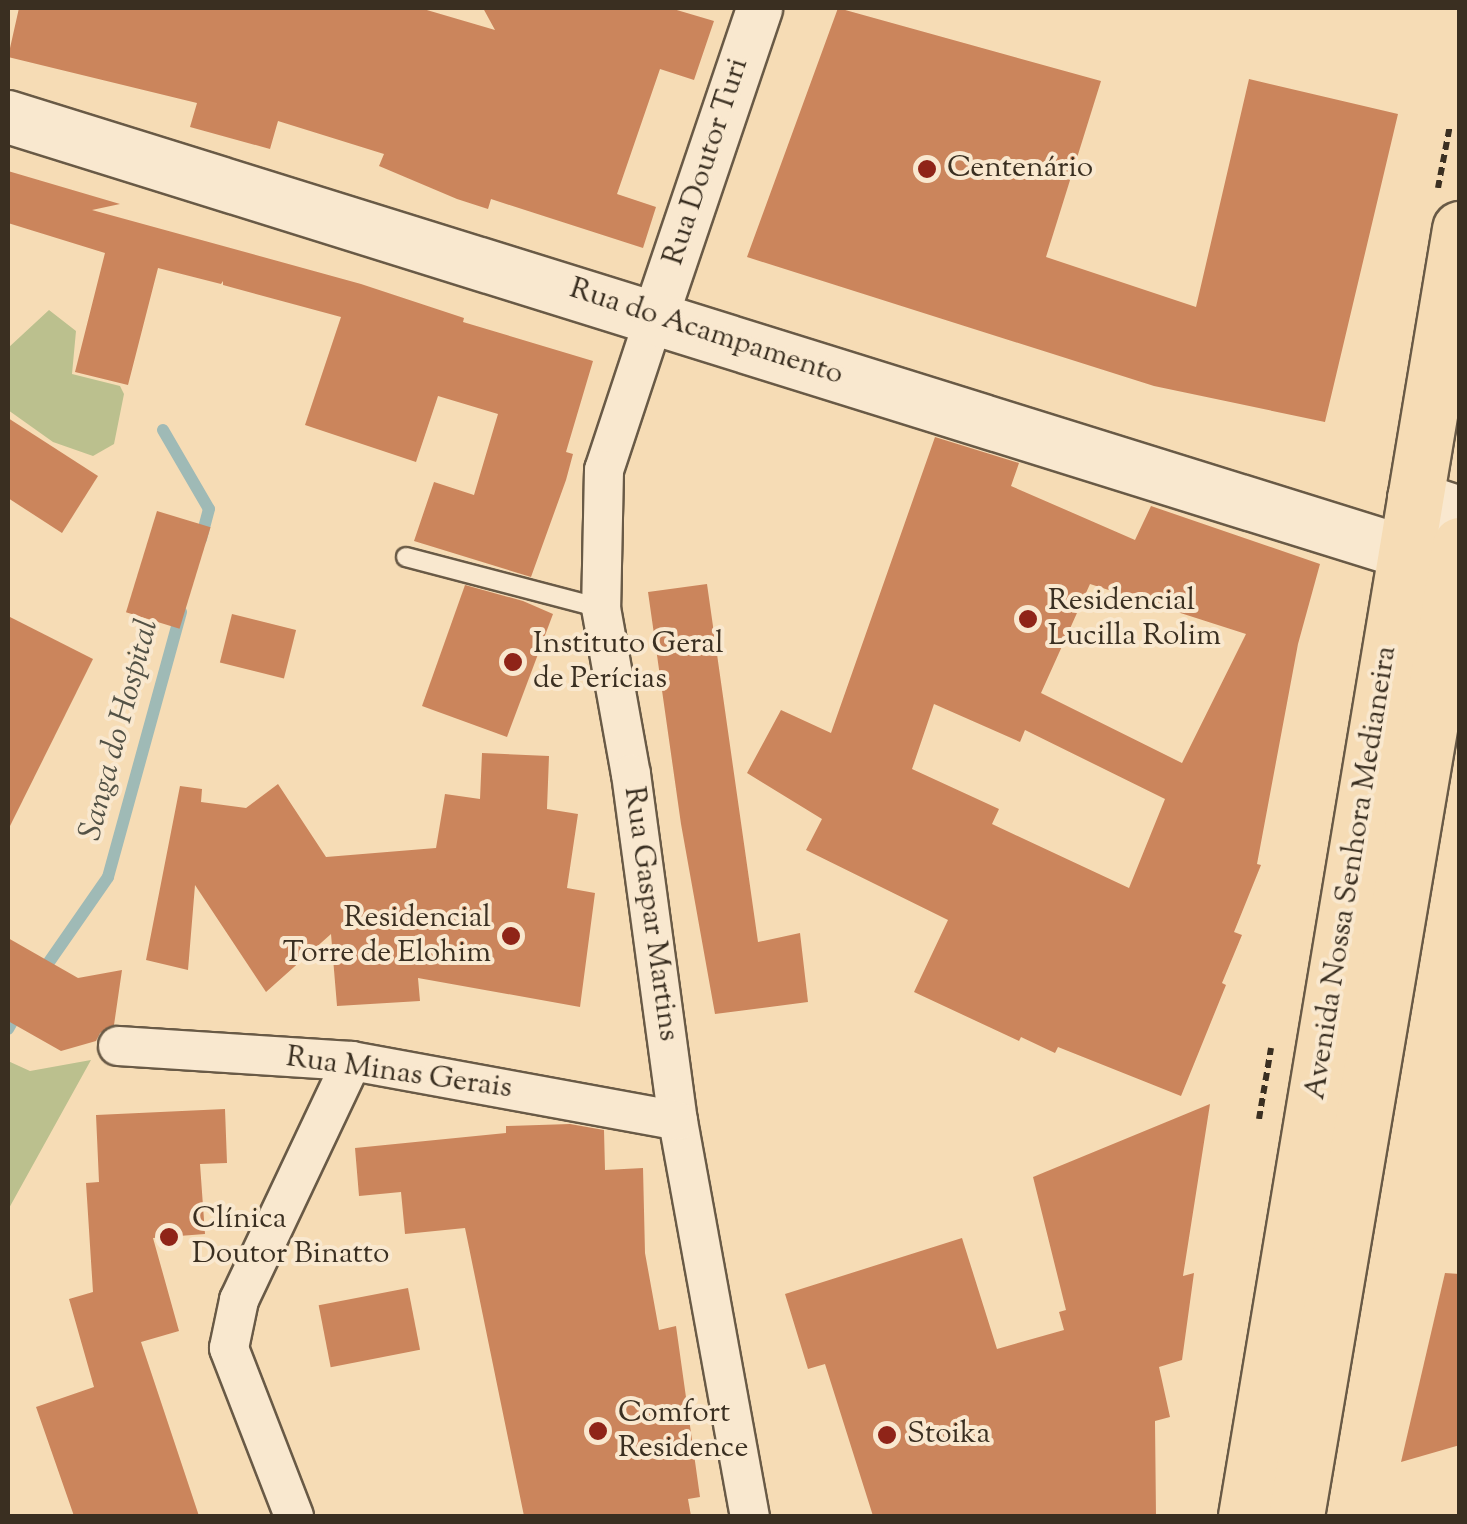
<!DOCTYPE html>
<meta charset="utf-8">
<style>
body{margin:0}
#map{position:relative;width:1467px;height:1524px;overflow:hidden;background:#f6dcb5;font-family:"Sorts Mill Goudy",serif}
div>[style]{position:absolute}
.green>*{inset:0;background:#bbc08e}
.stream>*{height:12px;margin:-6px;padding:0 6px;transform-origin:6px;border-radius:6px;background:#9fbab6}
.building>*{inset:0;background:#cb855c;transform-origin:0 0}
.path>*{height:6px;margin-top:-3px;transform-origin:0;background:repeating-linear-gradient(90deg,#3a2f21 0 8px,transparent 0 13px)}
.roads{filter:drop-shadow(2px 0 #695a46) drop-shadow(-2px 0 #695a46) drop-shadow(0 2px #695a46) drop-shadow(0 -2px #695a46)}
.service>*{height:18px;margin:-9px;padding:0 9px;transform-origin:9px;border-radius:9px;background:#f9e8cf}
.minor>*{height:38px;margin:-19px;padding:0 19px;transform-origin:19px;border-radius:19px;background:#f9e8cf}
.tertiary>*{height:45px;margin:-22.5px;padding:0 22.5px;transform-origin:22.5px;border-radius:22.5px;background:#f9e8cf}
.secondary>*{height:52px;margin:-26px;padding:0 26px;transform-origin:26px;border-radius:26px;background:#f9e8cf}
.primary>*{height:55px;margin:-27.5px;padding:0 27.5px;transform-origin:27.5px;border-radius:27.5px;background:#f6dcb5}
.dots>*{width:28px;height:28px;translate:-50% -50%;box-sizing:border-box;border:5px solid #f9e8cf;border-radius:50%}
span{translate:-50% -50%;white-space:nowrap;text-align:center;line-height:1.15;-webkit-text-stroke:8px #f9e8cf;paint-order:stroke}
.street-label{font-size:30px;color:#3a2f21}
.poi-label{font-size:30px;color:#3a2f21}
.left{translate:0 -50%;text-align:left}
.right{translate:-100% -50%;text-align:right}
.water-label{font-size:32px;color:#535246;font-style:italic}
.frame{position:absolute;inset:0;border:10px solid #3a2f21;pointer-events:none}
</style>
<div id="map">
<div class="green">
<div style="clip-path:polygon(49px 310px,76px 331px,72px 374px,120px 386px,124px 394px,114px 444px,93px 456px,53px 442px,8px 410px,8px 348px)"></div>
<div style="clip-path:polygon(91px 1060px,8px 1210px,8px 1061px,30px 1071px)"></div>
</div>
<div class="stream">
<div style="left:163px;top:430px;width:91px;rotate:59.8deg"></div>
<div style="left:209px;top:509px;width:31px;rotate:105deg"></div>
<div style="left:40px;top:975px;width:119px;rotate:-55.2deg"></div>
<div style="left:108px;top:877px;width:275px;rotate:-74.6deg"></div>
<div style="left:8px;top:1029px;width:22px;rotate:-60deg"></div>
</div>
<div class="building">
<div style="clip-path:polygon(19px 8px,420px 8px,495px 30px,483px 8px,670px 8px,714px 21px,694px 80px,660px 69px,617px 194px,656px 207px,643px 248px,491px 199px,488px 209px,457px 199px,379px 166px,384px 154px,278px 121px,270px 149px,190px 127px,197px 103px,8px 57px)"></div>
<div style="clip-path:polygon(838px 8px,1101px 81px,1046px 257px,1196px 307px,1249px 79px,1398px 114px,1325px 422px,1154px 386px,747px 257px)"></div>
<div style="clip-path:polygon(8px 171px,120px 204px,92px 210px,361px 284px,464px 318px,463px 322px,593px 361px,566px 452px,573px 454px,566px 480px,531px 577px,414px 541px,434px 482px,474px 495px,498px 414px,438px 396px,416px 462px,305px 425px,341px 317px,223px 285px,223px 281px,221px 284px,158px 268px,128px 385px,75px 372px,105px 253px,8px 223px)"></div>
<div style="clip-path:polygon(8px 418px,98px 476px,62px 533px,8px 498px)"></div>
<div style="clip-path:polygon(evenodd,935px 437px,1019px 463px,1011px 486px,1135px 540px,1151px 506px,1320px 564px,1298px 644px,1257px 864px,1261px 865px,1234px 932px,1242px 935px,1222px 983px,1226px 985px,1181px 1096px,1058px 1047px,1055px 1053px,1021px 1037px,1019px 1041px,914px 992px,948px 920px,806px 850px,822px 819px,747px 773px,781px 710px,831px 733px,935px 437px,1090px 584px,1246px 634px,1182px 763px,1041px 693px,1090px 584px,935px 437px,934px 704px,1020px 742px,1025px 730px,1165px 799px,1129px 888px,992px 824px,999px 809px,912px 769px,934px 704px)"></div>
<div style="left:157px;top:511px;width:56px;height:106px;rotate:17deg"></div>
<div style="clip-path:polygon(707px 584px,758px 942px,800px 933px,808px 1002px,715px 1014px,681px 824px,648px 592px)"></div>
<div style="clip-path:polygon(465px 585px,523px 601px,553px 614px,507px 737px,422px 706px)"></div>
<div style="left:232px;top:614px;width:66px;height:50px;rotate:14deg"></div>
<div style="clip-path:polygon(8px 616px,93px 659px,8px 830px)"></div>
<div style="clip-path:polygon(482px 753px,549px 756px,547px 809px,578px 814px,567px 888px,595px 893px,580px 1007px,418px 978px,420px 1001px,337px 1006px,331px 934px,266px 992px,195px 885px,188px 970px,146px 960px,180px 786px,202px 789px,201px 802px,246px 808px,278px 784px,326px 857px,436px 848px,445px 794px,480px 799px)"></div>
<div style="clip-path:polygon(8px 938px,78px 978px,122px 970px,114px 1025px,100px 1033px,96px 1041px,61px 1051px,8px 1021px)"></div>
<div style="clip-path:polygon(1210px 1104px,1183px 1276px,1194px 1273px,1182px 1360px,1159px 1367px,1170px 1417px,1155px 1421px,1156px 1516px,873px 1516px,825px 1364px,808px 1369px,785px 1294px,962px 1238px,997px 1349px,1064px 1330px,1059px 1312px,1066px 1310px,1033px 1177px)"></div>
<div style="clip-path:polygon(225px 1109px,227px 1163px,200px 1164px,205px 1234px,153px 1238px,179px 1331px,141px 1342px,199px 1516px,74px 1516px,36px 1407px,94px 1387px,69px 1299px,93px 1292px,86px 1183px,99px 1182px,96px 1115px)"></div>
<div style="clip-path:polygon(570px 1124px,604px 1130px,605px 1170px,643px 1168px,645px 1253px,659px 1330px,676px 1326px,700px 1497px,688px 1499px,691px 1516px,524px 1516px,465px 1228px,405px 1234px,401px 1192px,359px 1196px,355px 1148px,506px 1133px,506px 1126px)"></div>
<div style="clip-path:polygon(1445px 1273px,1460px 1274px,1460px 1445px,1401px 1462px)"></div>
<div style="left:408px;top:1288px;width:63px;height:91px;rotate:79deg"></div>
</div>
<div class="path">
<div style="left:1438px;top:188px;width:64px;rotate:-79.2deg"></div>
<div style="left:1259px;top:1119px;width:72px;rotate:-80.4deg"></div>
</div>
<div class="roads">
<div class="service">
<div style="left:406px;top:557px;width:202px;rotate:14.7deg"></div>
</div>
<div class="minor">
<div style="left:655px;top:316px;width:162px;rotate:108.3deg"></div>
<div style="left:604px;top:470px;width:138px;rotate:91.2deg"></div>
<div style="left:601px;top:608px;width:169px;rotate:79.8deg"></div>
<div style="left:631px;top:774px;width:350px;rotate:82.3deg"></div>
<div style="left:678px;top:1121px;width:402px;rotate:79.7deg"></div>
<div style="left:118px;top:1046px;width:234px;rotate:3.7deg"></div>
<div style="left:352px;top:1061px;width:331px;rotate:10.4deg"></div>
<div style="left:294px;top:1516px;width:180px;rotate:-111.2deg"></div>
<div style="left:229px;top:1348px;width:49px;rotate:-78.2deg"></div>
<div style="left:239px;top:1300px;width:264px;rotate:-64.7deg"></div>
</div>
<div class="tertiary">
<div style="left:655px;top:316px;width:325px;rotate:-71.3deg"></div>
</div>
<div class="secondary">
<div style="left:8px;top:117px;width:1509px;rotate:17.31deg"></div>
<div style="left:1414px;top:498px;width:48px;rotate:18.1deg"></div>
</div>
<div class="primary">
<div style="left:1246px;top:1516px;width:1305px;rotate:-80.56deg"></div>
<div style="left:1296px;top:1516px;width:985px;rotate:-80.41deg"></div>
</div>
</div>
<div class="dots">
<div style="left:927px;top:169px;background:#8f2418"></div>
<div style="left:1028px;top:619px;background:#8f2418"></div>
<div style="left:513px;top:662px;background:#8f2418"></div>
<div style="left:511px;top:936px;background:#8f2418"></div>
<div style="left:169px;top:1237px;background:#8f2418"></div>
<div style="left:598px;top:1431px;background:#8f2418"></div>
<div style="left:887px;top:1435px;background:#8f2418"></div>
</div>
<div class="street-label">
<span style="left:707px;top:162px;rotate:-72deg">Rua Doutor Turi</span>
<span style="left:706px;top:333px;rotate:18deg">Rua do Acampamento</span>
<span style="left:1352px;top:873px;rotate:-81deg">Avenida Nossa Senhora Medianeira</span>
<span style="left:650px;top:914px;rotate:82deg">Rua Gaspar Martins</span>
<span style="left:399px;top:1074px;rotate:8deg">Rua Minas Gerais</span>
</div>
<div class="poi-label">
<span class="left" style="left:947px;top:169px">Centenário</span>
<span class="left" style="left:1048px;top:619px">Residencial<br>Lucilla Rolim</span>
<span class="left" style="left:533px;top:662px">Instituto Geral<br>de Perícias</span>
<span class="right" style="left:491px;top:936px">Residencial<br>Torre de Elohim</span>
<span class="left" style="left:192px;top:1237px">Clínica<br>Doutor Binatto</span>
<span class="left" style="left:618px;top:1431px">Comfort<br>Residence</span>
<span class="left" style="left:907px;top:1435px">Stoika</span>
</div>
<div class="water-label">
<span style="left:120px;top:730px;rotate:-75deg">Sanga do Hospital</span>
</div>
<div class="frame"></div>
</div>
